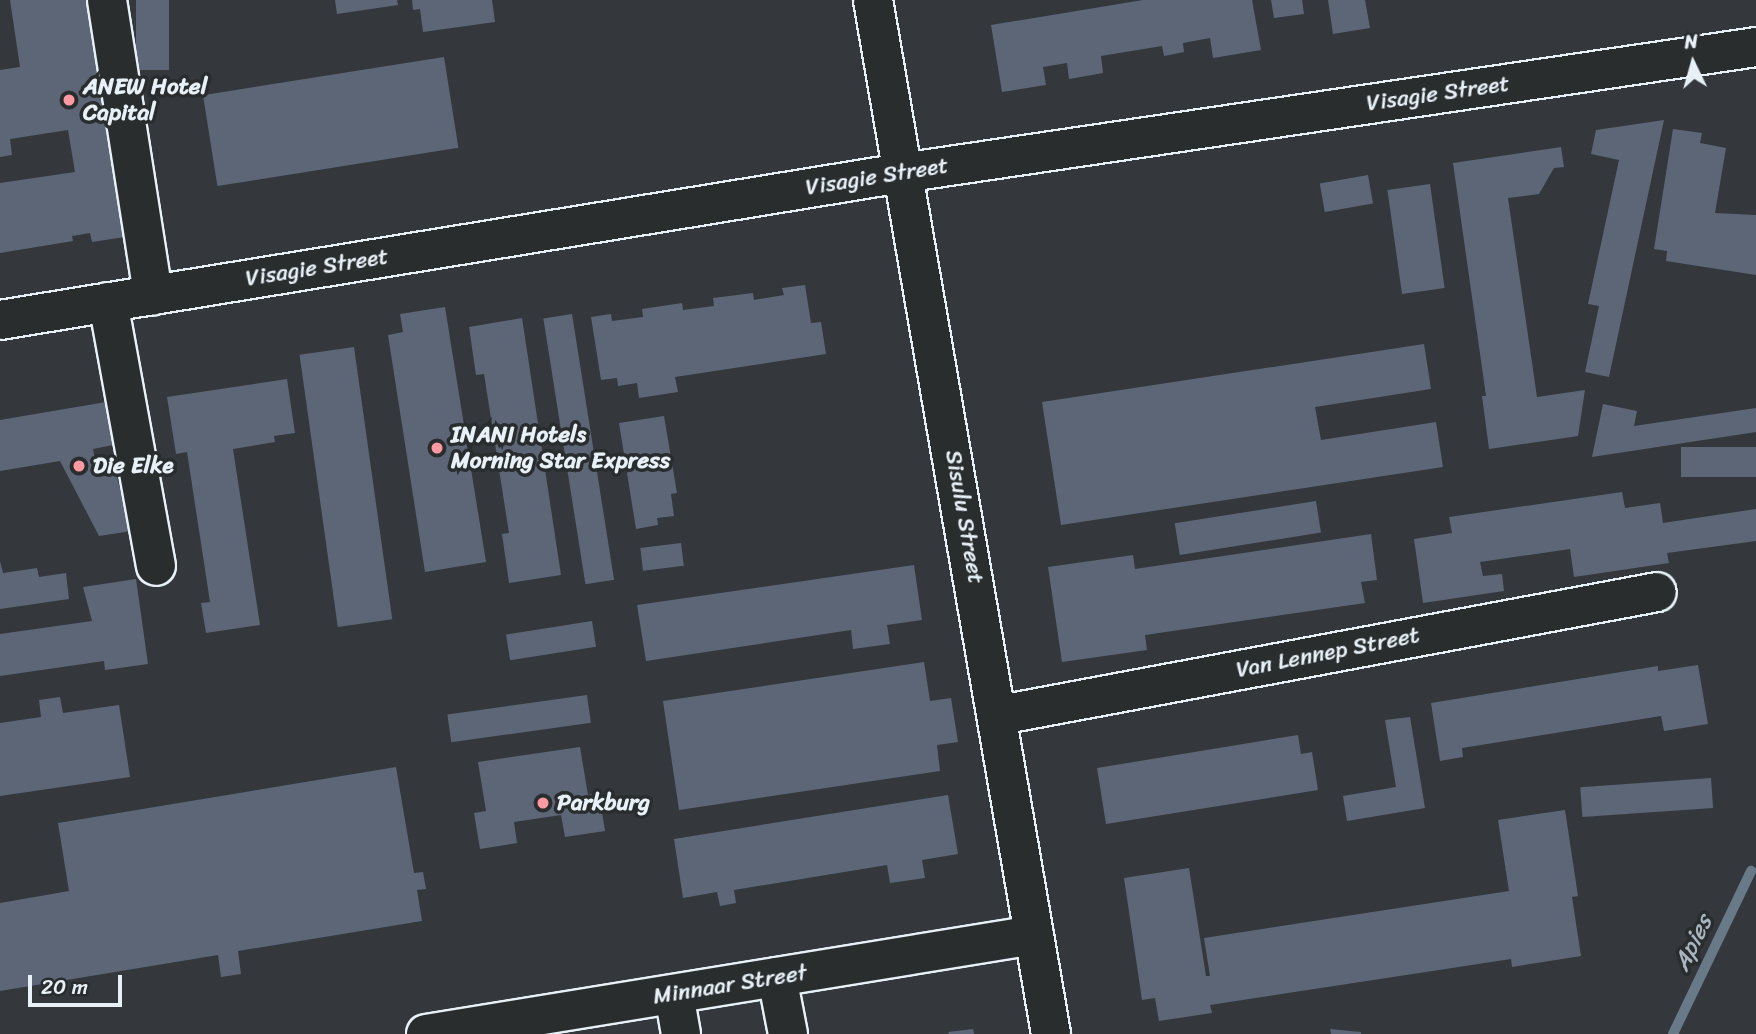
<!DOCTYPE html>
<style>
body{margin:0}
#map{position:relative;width:1756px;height:1034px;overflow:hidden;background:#34383d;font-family:Sriracha,sans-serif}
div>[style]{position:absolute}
.stream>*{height:10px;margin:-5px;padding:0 5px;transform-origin:5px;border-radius:5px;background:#687987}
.building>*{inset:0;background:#5c6677;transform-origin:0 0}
.roads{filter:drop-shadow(2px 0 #e8f1f8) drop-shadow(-2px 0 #e8f1f8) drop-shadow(0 2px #e8f1f8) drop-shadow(0 -2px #e8f1f8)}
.minor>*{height:38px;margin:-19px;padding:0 19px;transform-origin:19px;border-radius:19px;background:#2a2d2e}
.dots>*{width:19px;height:19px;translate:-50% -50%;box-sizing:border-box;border:4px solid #2a2d2e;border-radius:50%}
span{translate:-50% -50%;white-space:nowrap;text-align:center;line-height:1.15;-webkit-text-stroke:7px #2a2d2e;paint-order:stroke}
.poi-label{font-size:23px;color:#e8f1f8;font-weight:700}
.left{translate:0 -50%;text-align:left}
.street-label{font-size:23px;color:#e8f1f8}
.water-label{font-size:24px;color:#a8b5c0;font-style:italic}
.north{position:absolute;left:1658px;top:28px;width:70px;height:70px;-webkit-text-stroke:5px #2a2d2e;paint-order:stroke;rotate:355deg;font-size:19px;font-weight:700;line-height:28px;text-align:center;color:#e8f1f8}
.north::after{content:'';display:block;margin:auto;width:24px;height:32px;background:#e8f1f8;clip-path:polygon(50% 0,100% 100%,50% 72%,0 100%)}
.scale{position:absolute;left:28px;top:975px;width:94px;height:32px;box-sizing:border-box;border:4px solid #e8f1f8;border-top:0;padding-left:9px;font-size:21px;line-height:24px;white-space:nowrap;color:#e8f1f8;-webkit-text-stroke:5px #2a2d2e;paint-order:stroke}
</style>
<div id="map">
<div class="stream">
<div style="left:1673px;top:1034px;width:181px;rotate:-64.4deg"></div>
</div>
<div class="building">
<div style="clip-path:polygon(10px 0,123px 0,144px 234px,92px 242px,90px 233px,72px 236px,73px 241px,0 253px,0 183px,75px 172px,68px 130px,10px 139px,12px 155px,0 157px,0 70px,20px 67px)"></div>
<div style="left:136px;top:0;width:33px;height:70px"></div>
<div style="clip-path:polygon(335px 0,397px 0,398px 5px,337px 14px)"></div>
<div style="clip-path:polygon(412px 0,492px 0,495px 22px,423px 32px,420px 9px,413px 10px)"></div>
<div style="clip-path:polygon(1143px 0,1252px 0,1261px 50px,1213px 58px,1210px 38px,1183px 43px,1184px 52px,1164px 56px,1162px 46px,1101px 56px,1103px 73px,1069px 79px,1067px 63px,1043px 67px,1046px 85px,1002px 92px,991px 25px)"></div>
<div style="clip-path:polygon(1271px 0,1302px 0,1304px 14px,1274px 18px)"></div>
<div style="clip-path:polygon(1328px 0,1365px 0,1370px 28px,1333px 34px)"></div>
<div style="left:444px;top:57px;width:92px;height:244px;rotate:81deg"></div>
<div style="clip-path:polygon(1664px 120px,1609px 377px,1585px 372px,1599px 306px,1588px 304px,1619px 160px,1591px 154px,1596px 130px)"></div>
<div style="clip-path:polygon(1673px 129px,1702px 133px,1700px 143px,1726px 148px,1715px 213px,1756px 215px,1756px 275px,1666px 261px,1667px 251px,1654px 249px)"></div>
<div style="clip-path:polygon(1561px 147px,1564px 167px,1554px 168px,1539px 194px,1508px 198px,1537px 397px,1585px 390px,1578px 436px,1489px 449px,1482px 396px,1486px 396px,1453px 163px)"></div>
<div style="left:1368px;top:175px;width:29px;height:49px;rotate:80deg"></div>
<div style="left:1430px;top:184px;width:105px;height:43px;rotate:82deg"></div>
<div style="clip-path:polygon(805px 285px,811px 323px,821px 322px,826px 354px,675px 377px,678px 392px,639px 398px,637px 383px,618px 386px,617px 378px,601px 380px,591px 317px,611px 314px,612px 321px,643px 317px,642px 309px,682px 303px,683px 310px,714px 306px,713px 298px,753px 293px,754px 300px,784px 295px,782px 288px)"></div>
<div style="clip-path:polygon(445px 307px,486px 562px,425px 572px,388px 335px,403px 332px,400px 314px)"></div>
<div style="left:572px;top:314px;width:269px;height:29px;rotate:81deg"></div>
<div style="clip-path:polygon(522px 318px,561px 575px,509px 583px,502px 534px,509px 533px,484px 374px,476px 375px,469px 327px)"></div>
<div style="clip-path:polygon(1424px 344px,1431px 389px,1315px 407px,1321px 440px,1436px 422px,1443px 467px,1061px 525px,1042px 402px)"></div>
<div style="left:354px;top:347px;width:275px;height:55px;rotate:82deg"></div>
<div style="clip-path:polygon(287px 379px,295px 433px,274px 436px,275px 442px,233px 449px,260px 625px,206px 633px,201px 603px,210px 602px,187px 452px,176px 454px,167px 397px)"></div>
<div style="clip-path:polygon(106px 402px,113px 445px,93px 449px,98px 477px,116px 474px,132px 531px,99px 536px,60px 461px,0 471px,0 420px)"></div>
<div style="clip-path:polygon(1603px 404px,1637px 411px,1634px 426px,1756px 408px,1756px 432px,1592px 457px)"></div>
<div style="clip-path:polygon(664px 416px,677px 493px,671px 494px,674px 516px,657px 518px,658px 525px,636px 529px,619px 423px)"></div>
<div style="left:1756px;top:447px;width:30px;height:75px;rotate:90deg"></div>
<div style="clip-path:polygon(1622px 492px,1625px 508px,1660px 503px,1663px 523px,1756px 509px,1756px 541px,1667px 553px,1669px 563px,1574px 577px,1570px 549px,1480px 562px,1483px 576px,1502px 574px,1504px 591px,1423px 603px,1414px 539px,1452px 533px,1449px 517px)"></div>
<div style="left:1316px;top:501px;width:32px;height:143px;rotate:81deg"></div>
<div style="clip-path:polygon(1371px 534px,1377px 580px,1361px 582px,1365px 603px,1145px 635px,1147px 650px,1062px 662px,1048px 567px,1133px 555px,1135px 569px)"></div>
<div style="left:681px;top:543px;width:23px;height:41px;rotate:83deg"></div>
<div style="clip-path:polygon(0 561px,3px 573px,37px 568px,39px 577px,66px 573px,69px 599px,0 609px)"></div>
<div style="clip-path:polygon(914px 565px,922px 620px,887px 625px,890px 644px,853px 649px,851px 630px,646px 661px,637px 605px)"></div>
<div style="clip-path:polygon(136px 579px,148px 664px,105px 670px,104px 661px,0 676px,0 634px,92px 621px,83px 587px)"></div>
<div style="left:592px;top:621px;width:26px;height:87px;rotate:81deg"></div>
<div style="clip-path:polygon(924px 662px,930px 701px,951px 698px,958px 742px,937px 745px,940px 771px,679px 810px,663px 701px)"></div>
<div style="clip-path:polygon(1698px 665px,1708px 724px,1664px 731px,1661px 716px,1462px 748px,1463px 757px,1440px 761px,1431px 703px,1658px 666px,1658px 671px)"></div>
<div style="left:587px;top:695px;width:28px;height:141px;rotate:82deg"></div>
<div style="clip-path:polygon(60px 697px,63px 713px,119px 705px,130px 777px,0 796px,0 723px,41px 717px,39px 700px)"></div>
<div style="clip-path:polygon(1410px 717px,1425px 808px,1347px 821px,1343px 796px,1396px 787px,1385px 720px)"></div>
<div style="clip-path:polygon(1298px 735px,1301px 754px,1312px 752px,1318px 790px,1106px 824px,1097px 768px)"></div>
<div style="clip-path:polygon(580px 747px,588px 795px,599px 793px,605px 831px,565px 837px,561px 815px,514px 822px,517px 843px,480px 849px,474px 813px,486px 811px,478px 762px)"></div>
<div style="clip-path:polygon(396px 767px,414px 873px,423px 872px,426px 889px,417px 890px,422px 921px,238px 951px,241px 974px,221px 977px,218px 955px,0 991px,0 903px,69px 891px,58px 823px)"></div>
<div style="left:1711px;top:778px;width:30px;height:131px;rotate:86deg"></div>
<div style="clip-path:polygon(948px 795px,958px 854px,922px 860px,925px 878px,890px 883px,887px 865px,734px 890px,736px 903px,720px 906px,717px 892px,683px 898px,674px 839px)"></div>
<div style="clip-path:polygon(1565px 810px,1578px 896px,1572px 897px,1581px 956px,1512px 967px,1511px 959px,1210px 1005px,1212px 1013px,1159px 1021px,1155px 998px,1142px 1000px,1124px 878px,1189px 868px,1206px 976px,1210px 976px,1204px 938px,1509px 891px,1498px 820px)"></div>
<div style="clip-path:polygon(973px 1029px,974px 1034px,949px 1034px,948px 1032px)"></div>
<div style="clip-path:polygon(1330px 1029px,1361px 1032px,1361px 1034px,1331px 1034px)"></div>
</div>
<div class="roads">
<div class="minor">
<div style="left:107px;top:0;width:299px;rotate:81.1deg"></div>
<div style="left:873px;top:0;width:1049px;rotate:80.23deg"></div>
<div style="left:108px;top:302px;width:268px;rotate:79.7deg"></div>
<div style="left:0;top:320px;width:914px;rotate:-9.26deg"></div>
<div style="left:902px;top:173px;width:863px;rotate:-8.39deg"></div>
<div style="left:1000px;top:715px;width:668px;rotate:-10.6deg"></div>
<div style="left:777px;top:977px;width:58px;rotate:79.1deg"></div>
<div style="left:674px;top:994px;width:41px;rotate:80.1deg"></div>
<div style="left:426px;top:1034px;width:616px;rotate:-9.25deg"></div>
</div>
</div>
<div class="dots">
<div style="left:69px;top:100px;background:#ff9aa2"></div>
<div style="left:437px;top:448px;background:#ff9aa2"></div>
<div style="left:79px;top:466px;background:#ff9aa2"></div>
<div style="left:543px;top:803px;background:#ff9aa2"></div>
</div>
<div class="poi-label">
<span class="left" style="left:83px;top:100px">ANEW Hotel<br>Capital</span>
<span class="left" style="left:451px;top:448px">INANI Hotels<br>Morning Star Express</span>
<span class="left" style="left:93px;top:466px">Die Elke</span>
<span class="left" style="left:557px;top:803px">Parkburg</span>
</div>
<div class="street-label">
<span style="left:1438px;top:94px;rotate:-8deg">Visagie Street</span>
<span style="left:877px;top:177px;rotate:-9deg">Visagie Street</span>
<span style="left:317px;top:268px;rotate:-9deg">Visagie Street</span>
<span style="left:964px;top:517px;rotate:80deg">Sisulu Street</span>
<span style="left:1328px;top:653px;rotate:-11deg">Van Lennep Street</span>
<span style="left:730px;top:985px;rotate:-9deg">Minnaar Street</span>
</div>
<div class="water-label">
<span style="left:1693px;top:943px;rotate:-64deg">Apies</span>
</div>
<div class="north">N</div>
<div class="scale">20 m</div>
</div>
